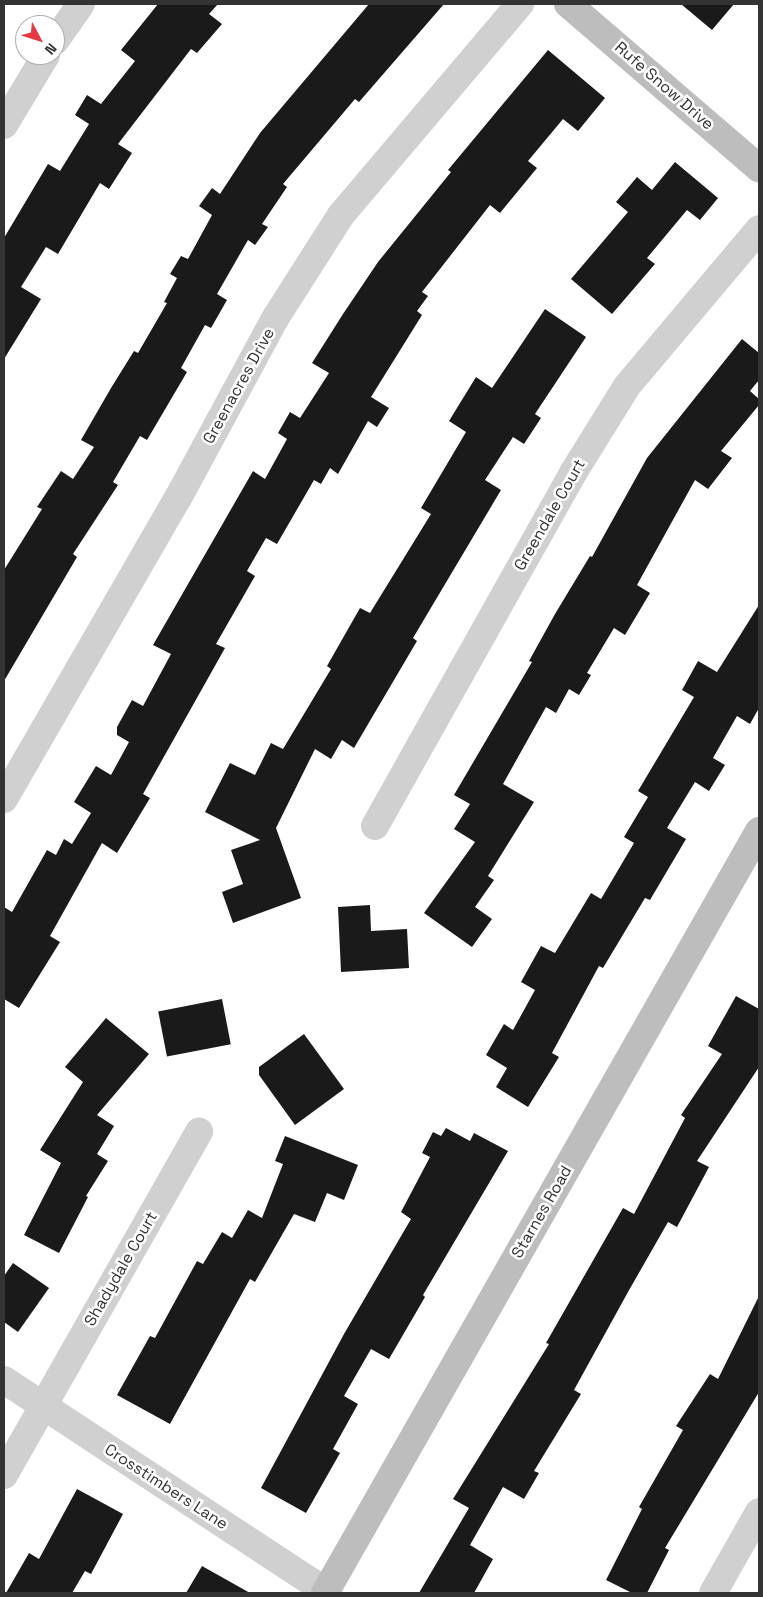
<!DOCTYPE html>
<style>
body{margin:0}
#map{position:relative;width:763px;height:1597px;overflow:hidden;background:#fff;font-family:"Space Grotesk",sans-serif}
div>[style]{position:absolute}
.building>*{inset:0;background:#1a1a1a;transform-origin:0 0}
.street>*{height:28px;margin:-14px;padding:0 14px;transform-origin:14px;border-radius:14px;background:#d0d0d0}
.secondary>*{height:28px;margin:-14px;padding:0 14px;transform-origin:14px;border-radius:14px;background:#bdbdbd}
span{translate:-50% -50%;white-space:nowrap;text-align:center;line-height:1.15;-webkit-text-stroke:5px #fff;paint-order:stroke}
.street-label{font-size:16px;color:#333}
.frame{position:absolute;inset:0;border:5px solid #333;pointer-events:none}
.north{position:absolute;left:15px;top:15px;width:50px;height:50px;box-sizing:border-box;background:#fff;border:1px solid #adadad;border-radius:50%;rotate:130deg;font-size:14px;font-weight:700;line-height:20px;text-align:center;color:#333}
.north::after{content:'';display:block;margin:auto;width:18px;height:22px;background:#e63946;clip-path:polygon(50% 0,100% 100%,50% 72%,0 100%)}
</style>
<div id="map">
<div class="building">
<div style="clip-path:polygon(158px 4px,218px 4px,209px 14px,222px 24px,197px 53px,191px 49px,118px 144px,132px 153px,109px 189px,100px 183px,58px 254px,46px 247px,21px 287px,41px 299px,4px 359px,4px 238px,48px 164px,60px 171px,89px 124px,75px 115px,87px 95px,101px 104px,135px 61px,121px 50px)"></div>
<div style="clip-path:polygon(369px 4px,444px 4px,359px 102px,355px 99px,283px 184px,287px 187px,262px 224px,268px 227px,255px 245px,248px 240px,217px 294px,227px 300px,211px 328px,205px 325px,181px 368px,187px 372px,147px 440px,140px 436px,113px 482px,118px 485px,73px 554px,77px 557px,4px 681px,4px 570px,42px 509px,37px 507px,61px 471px,73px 479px,94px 447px,81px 440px,111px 388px,134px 351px,138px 353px,167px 303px,164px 302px,177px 278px,170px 274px,181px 256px,188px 259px,212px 215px,199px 206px,212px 188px,220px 194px,260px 133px)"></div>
<div style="clip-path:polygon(681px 4px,734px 4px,712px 30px)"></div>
<div style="clip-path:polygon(548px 50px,605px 98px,578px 131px,563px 119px,528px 161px,537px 168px,500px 213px,490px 205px,422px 292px,428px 296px,417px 311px,422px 315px,371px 397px,389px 408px,377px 427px,368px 421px,338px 474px,330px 468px,321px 484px,314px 480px,277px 544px,266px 538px,247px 571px,255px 576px,216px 644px,225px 648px,143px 794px,150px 798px,117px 853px,102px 843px,50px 936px,60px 942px,19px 1008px,4px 999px,4px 907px,12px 912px,47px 850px,56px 855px,64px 839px,72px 844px,91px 813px,74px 802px,96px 766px,111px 775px,129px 742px,117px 735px,117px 727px,132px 700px,143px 706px,171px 654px,153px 645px,253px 471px,265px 479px,287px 439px,278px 433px,290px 412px,300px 418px,329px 373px,312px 363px,343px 314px,378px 262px,451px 172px,448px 170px)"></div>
<div style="clip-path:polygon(675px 162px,718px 198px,700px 220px,687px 210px,647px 258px,655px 264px,612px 314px,571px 279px,628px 212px,616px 202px,637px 177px,652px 190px)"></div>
<div style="clip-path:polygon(545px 309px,586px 337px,535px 414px,541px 418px,524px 444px,513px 437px,485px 480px,501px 490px,413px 638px,417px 641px,354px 748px,342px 740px,331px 759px,315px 749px,276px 828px,301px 898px,233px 923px,222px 892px,243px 884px,231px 850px,260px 840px,205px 812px,230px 763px,255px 775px,271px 743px,283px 749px,331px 669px,327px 666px,360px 608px,370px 613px,431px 514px,421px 508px,466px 432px,449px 421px,476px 377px,492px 388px)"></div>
<div style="clip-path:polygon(742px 339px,759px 353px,759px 380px,750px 391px,759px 399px,759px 405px,721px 451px,732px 458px,708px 489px,695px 480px,637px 585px,650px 593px,625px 635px,614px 628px,587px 673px,591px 675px,579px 695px,569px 689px,556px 713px,546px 707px,503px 784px,534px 802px,488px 876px,494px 880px,475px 907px,492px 919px,472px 947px,424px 913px,475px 842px,454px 829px,470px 804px,454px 795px,532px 662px,529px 661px,555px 614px,590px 556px,592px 557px,647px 458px)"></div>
<div style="clip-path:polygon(759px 605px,759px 708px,750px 724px,737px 716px,713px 758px,725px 765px,709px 791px,695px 782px,667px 828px,686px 839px,650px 900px,645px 898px,603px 968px,599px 966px,552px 1053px,559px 1057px,528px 1107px,496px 1087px,507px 1068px,486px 1055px,504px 1024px,513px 1030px,535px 990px,521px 982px,541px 946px,555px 953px,591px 893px,601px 899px,634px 843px,624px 837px,648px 797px,638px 791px,694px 697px,682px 690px,698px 661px,717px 672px)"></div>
<div style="clip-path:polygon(370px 905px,371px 931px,407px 929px,409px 968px,341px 972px,338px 907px)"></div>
<div style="clip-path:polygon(736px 996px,759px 1009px,759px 1067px,697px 1161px,709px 1167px,677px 1227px,668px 1222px,628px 1292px,574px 1390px,581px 1394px,534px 1471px,539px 1473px,524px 1499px,503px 1487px,470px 1545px,493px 1559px,474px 1593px,419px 1593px,469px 1508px,453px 1499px,549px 1344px,546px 1343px,623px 1208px,634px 1214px,685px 1118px,681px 1115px,722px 1054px,708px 1046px)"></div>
<div style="left:222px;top:999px;width:46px;height:65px;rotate:79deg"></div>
<div style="clip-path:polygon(106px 1018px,149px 1054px,97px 1115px,114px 1126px,97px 1154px,108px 1161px,86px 1196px,88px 1197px,59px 1253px,24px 1235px,61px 1163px,40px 1150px,83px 1082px,65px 1067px)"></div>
<div style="clip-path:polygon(304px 1034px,344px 1089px,295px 1125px,259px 1075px,259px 1067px)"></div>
<div style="clip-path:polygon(446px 1128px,470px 1141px,474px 1133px,508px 1151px,423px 1295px,425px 1297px,389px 1359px,371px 1349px,344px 1396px,358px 1404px,333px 1449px,340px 1453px,306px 1513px,261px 1488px,344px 1334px,411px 1219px,401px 1212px,430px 1157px,422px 1153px,433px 1132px,441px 1136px)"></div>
<div style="clip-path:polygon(285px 1136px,358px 1165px,344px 1200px,327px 1193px,315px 1222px,294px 1214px,255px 1282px,250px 1279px,170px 1424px,117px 1395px,150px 1336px,155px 1338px,197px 1261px,203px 1264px,222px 1232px,232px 1238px,248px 1210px,262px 1218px,283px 1164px,275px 1161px)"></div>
<div style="clip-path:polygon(13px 1263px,49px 1288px,18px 1332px,4px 1322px,4px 1276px)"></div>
<div style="clip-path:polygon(759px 1296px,759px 1392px,665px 1548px,669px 1550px,647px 1593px,632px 1593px,606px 1580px,642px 1509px,639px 1507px,683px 1430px,676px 1426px,710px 1374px,718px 1379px)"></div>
<div style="clip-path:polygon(77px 1489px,123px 1514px,91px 1574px,85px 1571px,72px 1593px,6px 1593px,29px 1553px,39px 1559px)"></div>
<div style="clip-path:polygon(202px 1566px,250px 1593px,186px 1593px)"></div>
</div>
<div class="street">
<div style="left:55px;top:41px;width:45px;rotate:-54.9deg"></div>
<div style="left:4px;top:125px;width:82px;rotate:-59deg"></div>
<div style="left:4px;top:799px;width:348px;rotate:-60deg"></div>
<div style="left:178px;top:498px;width:206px;rotate:-61.6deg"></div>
<div style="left:276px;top:317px;width:121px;rotate:-57.5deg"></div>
<div style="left:341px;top:215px;width:277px;rotate:-49.7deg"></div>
<div style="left:375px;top:826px;width:405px;rotate:-60.7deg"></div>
<div style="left:573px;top:473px;width:102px;rotate:-58.2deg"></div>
<div style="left:627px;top:386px;width:205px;rotate:-49.9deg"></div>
<div style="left:4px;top:1380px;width:388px;rotate:33.3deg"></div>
<div style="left:4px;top:1475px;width:395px;rotate:-60.4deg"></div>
<div style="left:713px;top:1593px;width:93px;rotate:-60.4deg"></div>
</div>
<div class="secondary">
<div style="left:568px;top:4px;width:252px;rotate:40.7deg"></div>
<div style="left:325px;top:1593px;width:877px;rotate:-60.34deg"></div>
</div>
<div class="street-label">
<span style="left:664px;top:86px;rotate:41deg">Rufe Snow Drive</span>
<span style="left:239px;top:386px;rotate:-61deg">Greenacres Drive</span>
<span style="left:550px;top:515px;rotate:-60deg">Greendale Court</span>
<span style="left:542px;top:1212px;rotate:-60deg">Starnes Road</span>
<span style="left:121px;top:1269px;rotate:-60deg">Shadydale Court</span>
<span style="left:166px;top:1487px;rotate:33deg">Crosstimbers Lane</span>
</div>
<div class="frame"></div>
<div class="north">N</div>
</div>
